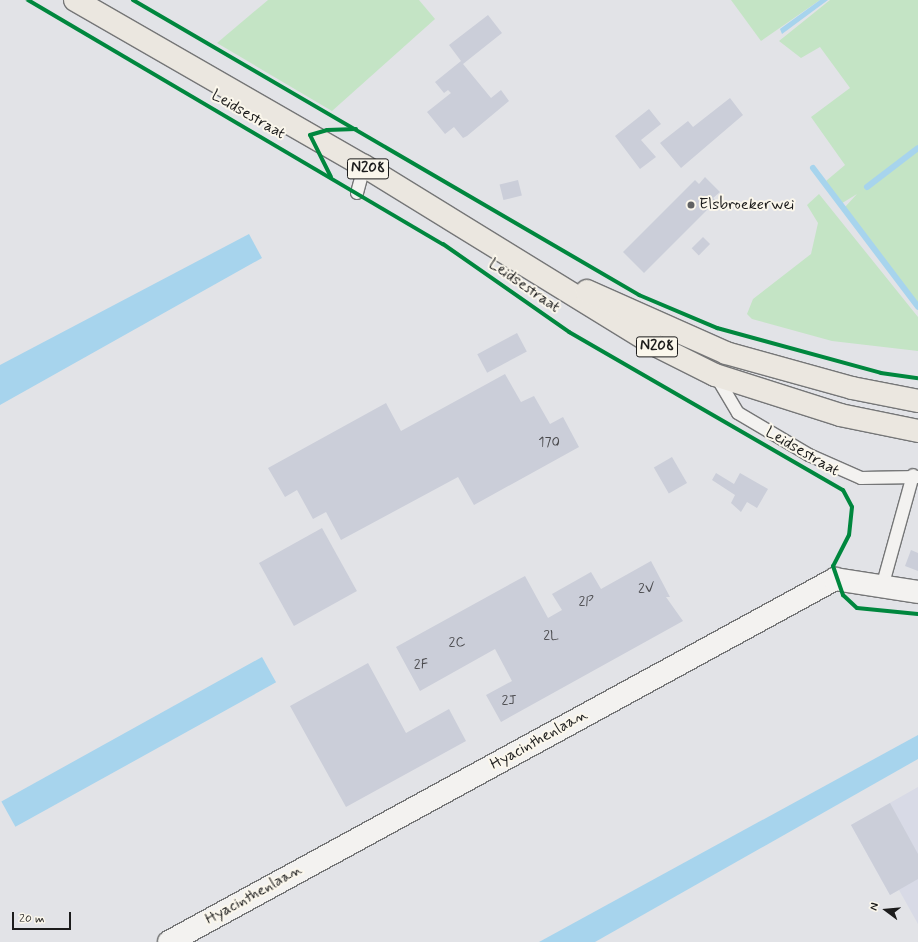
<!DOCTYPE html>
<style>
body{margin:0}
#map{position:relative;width:918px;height:942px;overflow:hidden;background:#e2e3e7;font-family:Mynerve,sans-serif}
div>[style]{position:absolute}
.built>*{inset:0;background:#d8dae6}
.green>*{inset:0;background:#c4e4c5}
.water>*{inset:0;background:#a7d4ed;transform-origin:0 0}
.stream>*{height:6px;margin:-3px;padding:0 3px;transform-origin:3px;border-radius:3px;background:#a7d4ed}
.building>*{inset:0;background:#cbced9;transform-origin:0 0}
.roads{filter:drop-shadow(1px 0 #757677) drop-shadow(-1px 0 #757677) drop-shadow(0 1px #757677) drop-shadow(0 -1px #757677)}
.lane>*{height:12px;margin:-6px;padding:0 6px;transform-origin:6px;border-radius:6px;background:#f3f2f0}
.secondary>*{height:22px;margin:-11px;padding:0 11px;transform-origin:11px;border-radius:11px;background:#f3f2f0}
.primary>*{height:22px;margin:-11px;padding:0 11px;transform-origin:11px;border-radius:11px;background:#ebe7e0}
.cycleway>*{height:4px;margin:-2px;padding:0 2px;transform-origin:2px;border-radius:2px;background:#00873e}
.dots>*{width:11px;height:11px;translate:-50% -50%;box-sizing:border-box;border:2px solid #fbf7ec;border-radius:50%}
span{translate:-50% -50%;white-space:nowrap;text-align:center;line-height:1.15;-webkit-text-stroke:4px #fbf7ec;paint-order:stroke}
.number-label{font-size:14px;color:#48484b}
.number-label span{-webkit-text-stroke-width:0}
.shield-label span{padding:1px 3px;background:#fbf7ec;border:1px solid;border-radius:3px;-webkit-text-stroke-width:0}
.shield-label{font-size:15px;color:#1c1c1c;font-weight:700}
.street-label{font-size:16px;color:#1c1c1c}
.poi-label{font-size:16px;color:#1c1c1c}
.left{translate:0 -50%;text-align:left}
.north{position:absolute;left:866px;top:890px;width:40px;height:40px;-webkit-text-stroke:3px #fbf7ec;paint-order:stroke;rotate:286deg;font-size:11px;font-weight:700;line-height:16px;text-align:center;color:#1c1c1c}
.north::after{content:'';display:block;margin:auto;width:14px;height:18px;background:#1c1c1c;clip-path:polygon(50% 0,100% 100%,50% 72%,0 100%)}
.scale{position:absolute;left:12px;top:912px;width:59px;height:18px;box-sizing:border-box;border:2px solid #1c1c1c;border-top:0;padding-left:5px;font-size:12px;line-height:14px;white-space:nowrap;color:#1c1c1c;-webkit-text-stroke:3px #fbf7ec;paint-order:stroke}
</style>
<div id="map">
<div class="built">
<div style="clip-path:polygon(918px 787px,918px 924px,899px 890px,890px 895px,851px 825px)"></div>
</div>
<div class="green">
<div style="clip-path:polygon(268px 0,419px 0,435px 19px,332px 111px,217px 43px)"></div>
<div style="clip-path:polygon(731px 0,820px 0,761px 41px)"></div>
<div style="clip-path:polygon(830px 0,918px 0,918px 304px,845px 207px,857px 194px,839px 205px,826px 181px,845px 165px,811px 117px,850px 88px,820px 47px,801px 58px,779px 41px)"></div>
<div style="clip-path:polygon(819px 194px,918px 317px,918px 351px,832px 341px,752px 319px,747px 314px,753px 299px,811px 254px,818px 223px,807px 205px)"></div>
</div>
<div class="water">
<div style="clip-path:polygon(820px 0,828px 0,782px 34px,780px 29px)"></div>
<div style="clip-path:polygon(249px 234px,262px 258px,0 405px,0 365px)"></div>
<div style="left:262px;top:657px;width:29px;height:298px;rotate:61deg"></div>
<div style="clip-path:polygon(918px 735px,918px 759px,595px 942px,539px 942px)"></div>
</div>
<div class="stream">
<div style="left:813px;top:168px;width:174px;rotate:52.9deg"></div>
<div style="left:867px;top:187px;width:64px;rotate:-37.4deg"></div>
</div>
<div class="building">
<div style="clip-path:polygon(488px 15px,502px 33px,463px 64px,491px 98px,501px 90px,509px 101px,467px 136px,463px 138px,454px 127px,445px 134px,427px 112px,451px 93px,448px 90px,444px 93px,435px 82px,461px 61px,449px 45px)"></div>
<div style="clip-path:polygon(730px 98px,743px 115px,681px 168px,660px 143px,688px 121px,693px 127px)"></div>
<div style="clip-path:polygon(649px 109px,661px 124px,641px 140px,656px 157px,640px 169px,615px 136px)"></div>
<div style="clip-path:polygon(705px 177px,720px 192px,713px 198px,716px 201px,644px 273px,623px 252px,695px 180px,699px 184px)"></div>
<div style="left:518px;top:180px;width:16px;height:19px;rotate:76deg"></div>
<div style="left:703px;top:237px;width:10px;height:16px;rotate:45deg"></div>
<div style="left:517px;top:333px;width:21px;height:45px;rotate:62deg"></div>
<div style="clip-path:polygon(505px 374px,521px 402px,534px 396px,550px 424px,563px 417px,579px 447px,474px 505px,458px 477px,341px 540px,326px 512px,313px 519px,297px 490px,285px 497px,268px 468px,386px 403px,401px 431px)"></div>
<div style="left:672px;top:457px;width:30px;height:21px;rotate:60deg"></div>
<div style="clip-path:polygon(716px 473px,734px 484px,740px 473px,768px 489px,757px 508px,747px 502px,741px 512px,731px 503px,735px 495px,712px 480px)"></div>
<div style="left:322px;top:528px;width:72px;height:72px;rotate:61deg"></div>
<div style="clip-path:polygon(911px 550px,918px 553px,918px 571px,905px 566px)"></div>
<div style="clip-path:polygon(651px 561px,670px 597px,666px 597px,683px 621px,501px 722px,486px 695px,512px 681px,495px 649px,420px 691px,396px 647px,525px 576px,548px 618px,562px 610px,552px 594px,591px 572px,601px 589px)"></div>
<div style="clip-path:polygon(368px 663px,406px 733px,449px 709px,466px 741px,346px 807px,290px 706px)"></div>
<div style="clip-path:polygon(890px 803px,918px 854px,918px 879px,890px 895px,851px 825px)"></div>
</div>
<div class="roads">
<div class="lane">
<div style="left:357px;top:193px;width:28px;rotate:-75deg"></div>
<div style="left:716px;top:376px;width:43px;rotate:59.3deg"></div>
<div style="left:738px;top:413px;width:82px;rotate:30.6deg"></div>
<div style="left:809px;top:455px;width:57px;rotate:23.9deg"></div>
<div style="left:861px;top:478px;width:57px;rotate:-1deg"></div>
<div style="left:882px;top:587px;width:116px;rotate:-74.5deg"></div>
</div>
<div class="secondary">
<div style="left:169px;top:942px;width:759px;rotate:-28.59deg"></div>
<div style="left:835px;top:579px;width:84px;rotate:8.9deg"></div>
</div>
<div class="primary">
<div style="left:75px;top:0;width:333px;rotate:29.9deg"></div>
<div style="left:364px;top:166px;width:339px;rotate:31.6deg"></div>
<div style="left:653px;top:344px;width:69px;rotate:26.6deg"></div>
<div style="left:715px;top:375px;width:131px;rotate:17.7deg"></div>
<div style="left:840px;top:415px;width:80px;rotate:11.6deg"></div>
<div style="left:587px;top:291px;width:152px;rotate:24deg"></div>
<div style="left:726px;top:353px;width:131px;rotate:15.5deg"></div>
<div style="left:852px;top:388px;width:67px;rotate:11.1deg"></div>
</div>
</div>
<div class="cycleway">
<div style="left:28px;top:0;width:481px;rotate:30.5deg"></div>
<div style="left:443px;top:244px;width:154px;rotate:34.9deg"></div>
<div style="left:569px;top:332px;width:316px;rotate:30deg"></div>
<div style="left:843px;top:490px;width:19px;rotate:62deg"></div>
<div style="left:852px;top:507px;width:28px;rotate:96deg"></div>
<div style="left:849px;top:535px;width:35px;rotate:117deg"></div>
<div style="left:833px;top:566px;width:31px;rotate:71deg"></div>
<div style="left:843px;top:595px;width:19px;rotate:43deg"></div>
<div style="left:857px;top:608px;width:61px;rotate:5.6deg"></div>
<div style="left:133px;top:0;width:586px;rotate:30.24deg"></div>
<div style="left:639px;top:295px;width:85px;rotate:22.9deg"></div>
<div style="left:717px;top:328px;width:170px;rotate:15.3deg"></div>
<div style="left:881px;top:373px;width:37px;rotate:8deg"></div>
<div style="left:331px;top:177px;width:47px;rotate:-116.6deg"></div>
<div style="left:310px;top:135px;width:18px;rotate:-16deg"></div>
<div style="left:327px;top:130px;width:29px;rotate:-2deg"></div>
</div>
<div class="dots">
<div style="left:691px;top:205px;background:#616263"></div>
</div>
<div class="number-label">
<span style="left:549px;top:442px">170</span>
<span style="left:646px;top:588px">2V</span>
<span style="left:586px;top:601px">2P</span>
<span style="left:551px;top:635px">2L</span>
<span style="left:457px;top:642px">2C</span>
<span style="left:421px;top:664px">2F</span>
<span style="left:509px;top:700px">2J</span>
</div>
<div class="shield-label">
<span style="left:368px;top:169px">N208</span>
<span style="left:657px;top:347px">N208</span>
</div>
<div class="street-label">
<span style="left:248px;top:115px;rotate:30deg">Leidsestraat</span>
<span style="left:524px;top:286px;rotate:35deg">Leidsestraat</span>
<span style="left:802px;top:452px;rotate:30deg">Leidsestraat</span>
<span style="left:539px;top:740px;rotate:-29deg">Hyacinthenlaan</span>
<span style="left:254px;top:895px;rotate:-29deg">Hyacinthenlaan</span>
</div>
<div class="poi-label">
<span class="left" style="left:699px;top:205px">Elsbroekerwei</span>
</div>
<div class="north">N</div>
<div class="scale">20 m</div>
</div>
